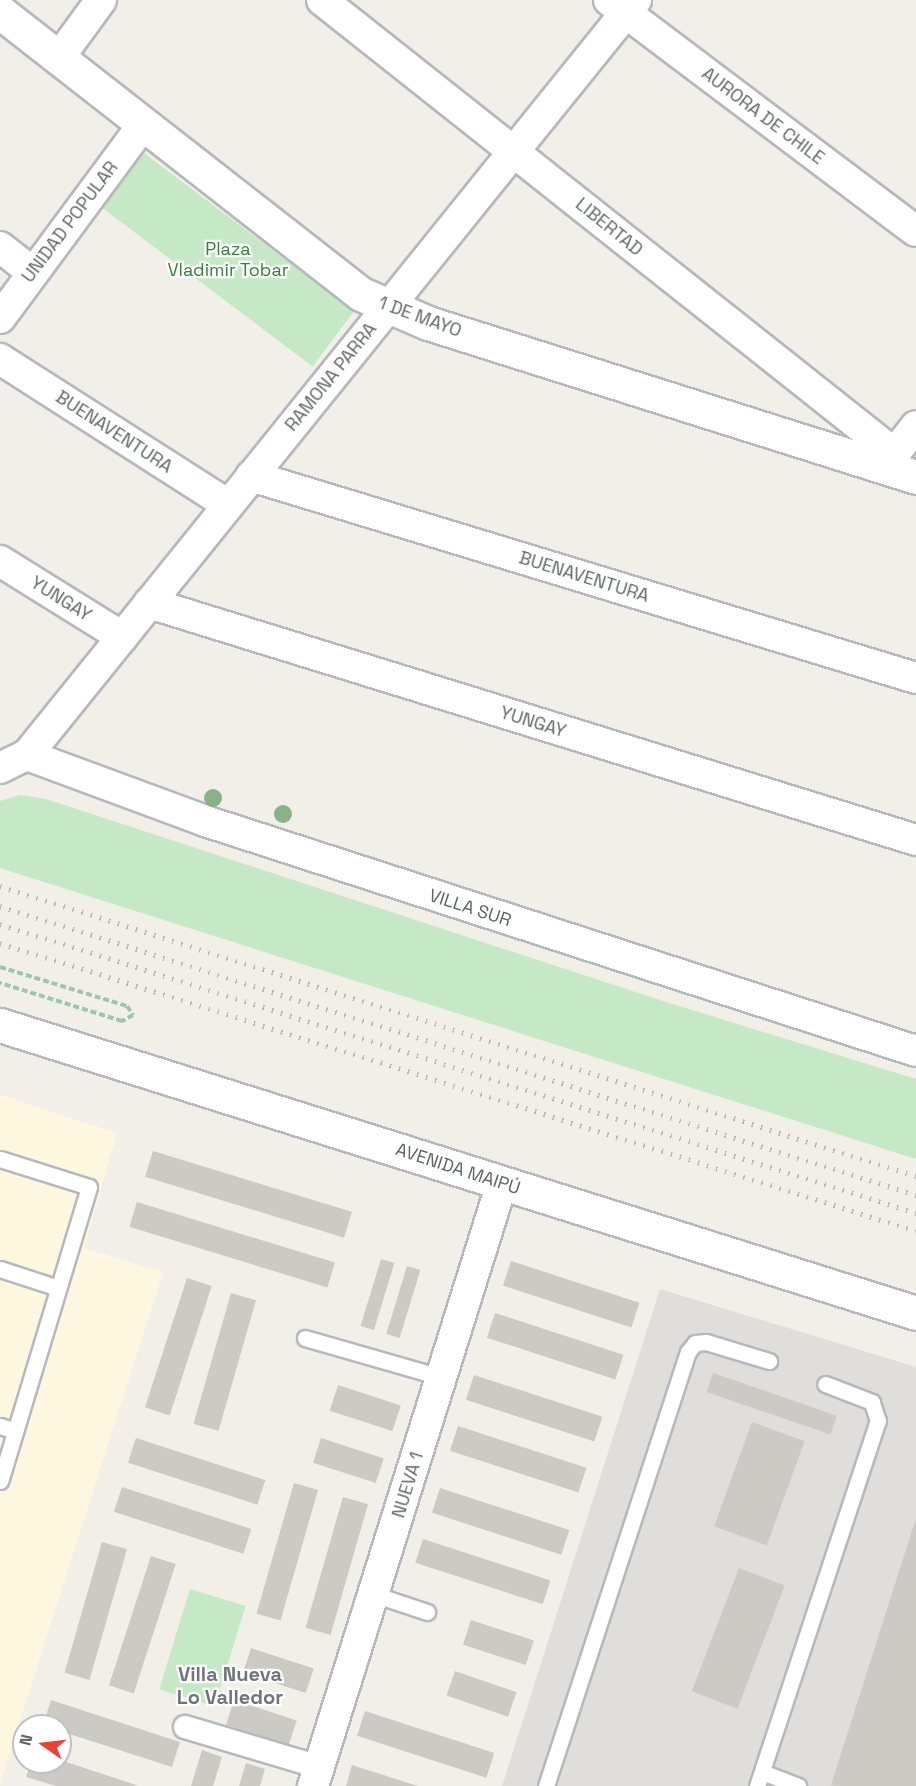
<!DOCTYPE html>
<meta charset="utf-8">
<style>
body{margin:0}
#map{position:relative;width:916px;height:1786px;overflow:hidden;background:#f1efe8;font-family:"Space Grotesk",sans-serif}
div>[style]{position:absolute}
.commercial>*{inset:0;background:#fef7e0}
.industrial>*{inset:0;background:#e0deda}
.green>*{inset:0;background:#c5e8c5;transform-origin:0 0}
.building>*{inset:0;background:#cccac5;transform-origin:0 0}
.path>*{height:4px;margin-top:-2px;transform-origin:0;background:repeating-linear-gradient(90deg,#9cc7a9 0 6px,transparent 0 9px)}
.roads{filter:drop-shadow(2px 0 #b5b8bc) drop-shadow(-2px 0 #b5b8bc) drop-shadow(0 2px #b5b8bc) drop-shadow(0 -2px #b5b8bc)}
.service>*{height:15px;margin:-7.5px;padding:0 7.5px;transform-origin:7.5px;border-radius:7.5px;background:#fff}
.pedestrian>*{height:22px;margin:-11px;padding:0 11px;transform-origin:11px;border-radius:11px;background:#fff}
.minor>*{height:30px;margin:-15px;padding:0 15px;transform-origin:15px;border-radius:15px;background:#fff}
.tertiary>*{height:33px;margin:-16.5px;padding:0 16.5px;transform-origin:16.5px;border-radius:16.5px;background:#fff}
.secondary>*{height:33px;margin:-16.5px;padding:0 16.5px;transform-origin:16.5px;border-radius:16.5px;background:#fff}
.rail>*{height:4.5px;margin-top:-2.25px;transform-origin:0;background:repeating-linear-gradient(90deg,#b6b7b8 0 1.5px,transparent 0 9.5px)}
.trees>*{width:18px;height:18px;margin:-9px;border-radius:50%;background:#89b387}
span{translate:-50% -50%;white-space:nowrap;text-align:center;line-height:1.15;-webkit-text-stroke:4.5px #fff;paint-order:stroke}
.street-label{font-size:18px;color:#5f6368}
.park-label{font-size:18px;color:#348238}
.neighbourhood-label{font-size:20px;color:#70757a;font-weight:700}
.north{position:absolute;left:12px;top:1714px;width:60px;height:60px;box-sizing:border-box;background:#fff;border:2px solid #bfc1c3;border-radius:50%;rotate:284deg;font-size:16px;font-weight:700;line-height:24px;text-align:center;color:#5f6368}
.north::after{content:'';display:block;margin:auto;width:21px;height:27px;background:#ea4335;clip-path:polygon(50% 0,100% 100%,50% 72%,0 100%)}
</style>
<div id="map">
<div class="commercial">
<div style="clip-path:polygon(0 1095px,117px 1133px,84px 1248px,163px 1272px,0 1783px)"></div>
</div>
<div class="industrial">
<div style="clip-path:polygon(660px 1289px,916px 1367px,916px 1786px,502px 1786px)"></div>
</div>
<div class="green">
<div style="left:144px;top:153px;width:263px;height:69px;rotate:37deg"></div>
<div style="clip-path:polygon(20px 795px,46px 799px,663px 1001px,916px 1079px,916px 1159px,0 868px,0 801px)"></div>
<div style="left:190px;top:1589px;width:58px;height:105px;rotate:17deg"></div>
</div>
<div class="building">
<div style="left:153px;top:1151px;width:208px;height:27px;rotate:17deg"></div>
<div style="left:137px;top:1202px;width:207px;height:26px;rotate:17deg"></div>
<div style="left:381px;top:1259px;width:14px;height:70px;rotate:17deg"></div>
<div style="left:511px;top:1261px;width:135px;height:26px;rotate:18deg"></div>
<div style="left:407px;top:1266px;width:14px;height:71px;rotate:17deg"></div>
<div style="left:187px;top:1278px;width:26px;height:136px;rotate:18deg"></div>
<div style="left:231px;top:1293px;width:26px;height:136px;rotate:16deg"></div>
<div style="left:495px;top:1313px;width:135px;height:26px;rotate:18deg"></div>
<div style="left:713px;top:1373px;width:131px;height:20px;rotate:19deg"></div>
<div style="left:474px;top:1375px;width:135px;height:26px;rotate:18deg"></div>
<div style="left:338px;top:1385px;width:66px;height:27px;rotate:18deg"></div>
<div style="left:752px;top:1422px;width:56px;height:111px;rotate:20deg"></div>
<div style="left:458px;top:1426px;width:135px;height:26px;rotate:18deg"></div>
<div style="left:136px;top:1438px;width:136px;height:26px;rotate:18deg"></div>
<div style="left:321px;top:1438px;width:66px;height:26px;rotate:18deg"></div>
<div style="left:294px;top:1483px;width:25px;height:136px;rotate:16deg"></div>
<div style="left:122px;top:1487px;width:136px;height:26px;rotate:18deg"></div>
<div style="left:440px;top:1488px;width:136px;height:26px;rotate:18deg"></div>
<div style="left:343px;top:1497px;width:26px;height:136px;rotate:16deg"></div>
<div style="clip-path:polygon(916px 1518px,916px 1786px,835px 1786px,831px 1785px)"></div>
<div style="left:423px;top:1539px;width:134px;height:25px;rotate:18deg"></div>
<div style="left:102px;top:1542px;width:26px;height:136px;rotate:16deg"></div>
<div style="left:151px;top:1556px;width:26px;height:136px;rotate:18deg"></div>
<div style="left:739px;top:1568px;width:49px;height:132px;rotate:21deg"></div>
<div style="left:471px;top:1620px;width:66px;height:26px;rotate:18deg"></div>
<div style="left:251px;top:1648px;width:66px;height:26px;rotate:18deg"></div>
<div style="left:455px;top:1671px;width:65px;height:26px;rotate:19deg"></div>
<div style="clip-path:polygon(51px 1700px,180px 1742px,172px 1767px,60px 1731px,60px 1726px,43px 1725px)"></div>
<div style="left:234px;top:1700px;width:66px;height:26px;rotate:18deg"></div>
<div style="left:365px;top:1711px;width:136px;height:26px;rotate:18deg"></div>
<div style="clip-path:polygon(202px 1750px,222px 1757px,213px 1786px,191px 1786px)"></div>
<div style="clip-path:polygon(60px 1760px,139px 1786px,56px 1786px,26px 1777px,31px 1762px)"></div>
<div style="clip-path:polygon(246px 1763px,265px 1769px,260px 1786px,239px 1786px)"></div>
<div style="clip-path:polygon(352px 1765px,418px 1786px,346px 1786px)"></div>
</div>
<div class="path">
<div style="left:0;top:967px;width:133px;rotate:17.1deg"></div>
<div style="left:127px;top:1006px;width:11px;rotate:56deg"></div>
<div style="left:133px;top:1015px;width:13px;rotate:151deg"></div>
<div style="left:122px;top:1021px;width:128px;rotate:-162.7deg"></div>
</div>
<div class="roads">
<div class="service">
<div style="left:0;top:1159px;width:93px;rotate:17.5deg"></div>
<div style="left:89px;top:1187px;width:307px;rotate:106.8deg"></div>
<div style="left:0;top:1269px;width:61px;rotate:18.1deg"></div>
<div style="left:305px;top:1338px;width:141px;rotate:16deg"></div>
<div style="left:0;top:1426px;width:16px;rotate:18deg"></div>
<div style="left:373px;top:1594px;width:57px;rotate:18.4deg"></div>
<div style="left:762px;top:1772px;width:39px;rotate:21deg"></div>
<div style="left:546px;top:1786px;width:457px;rotate:-71.9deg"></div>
<div style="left:688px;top:1352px;width:11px;rotate:-52deg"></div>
<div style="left:695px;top:1343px;width:11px;rotate:-5deg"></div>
<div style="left:706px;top:1342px;width:66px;rotate:16.8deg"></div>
<div style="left:757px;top:1786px;width:385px;rotate:-71.7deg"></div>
<div style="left:878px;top:1421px;width:20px;rotate:-108deg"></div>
<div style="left:872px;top:1402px;width:50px;rotate:-159deg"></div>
</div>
<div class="pedestrian">
<div style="left:185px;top:1727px;width:140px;rotate:16.6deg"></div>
</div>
<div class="minor">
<div style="left:322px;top:0;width:731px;rotate:38.39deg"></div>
<div style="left:609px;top:0;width:384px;rotate:37deg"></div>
<div style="left:58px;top:59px;width:73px;rotate:-53.9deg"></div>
<div style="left:0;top:247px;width:41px;rotate:38deg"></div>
<div style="left:0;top:318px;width:239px;rotate:-53.5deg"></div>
<div style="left:0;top:359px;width:271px;rotate:32.6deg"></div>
<div style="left:884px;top:467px;width:52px;rotate:-52deg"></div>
<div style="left:251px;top:476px;width:695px;rotate:16.9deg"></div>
<div style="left:0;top:561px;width:144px;rotate:31.9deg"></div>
<div style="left:149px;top:603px;width:803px;rotate:17.17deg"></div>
<div style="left:27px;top:755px;width:190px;rotate:20.3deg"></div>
<div style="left:205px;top:821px;width:747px;rotate:17.93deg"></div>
<div style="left:0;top:768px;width:30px;rotate:-26deg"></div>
<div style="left:27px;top:755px;width:970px;rotate:-51.11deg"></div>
<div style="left:313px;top:1786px;width:632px;rotate:-72.6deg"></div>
</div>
<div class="tertiary">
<div style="left:0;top:12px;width:458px;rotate:38deg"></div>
<div style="left:361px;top:294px;width:73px;rotate:23.4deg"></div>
<div style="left:428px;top:323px;width:512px;rotate:17.51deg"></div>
</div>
<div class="secondary">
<div style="left:0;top:1025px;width:960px;rotate:17.45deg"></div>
</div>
</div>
<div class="rail">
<div style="left:0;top:886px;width:961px;rotate:17.57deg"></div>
<div style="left:0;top:906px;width:961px;rotate:17.51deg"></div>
<div style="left:0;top:924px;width:961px;rotate:17.51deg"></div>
<div style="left:0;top:943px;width:960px;rotate:17.45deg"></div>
</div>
<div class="trees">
<div style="left:213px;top:798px"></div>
<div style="left:283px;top:814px"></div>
</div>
<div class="street-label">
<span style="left:763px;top:116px;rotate:37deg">AURORA DE CHILE</span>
<span style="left:70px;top:222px;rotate:-53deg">UNIDAD POPULAR</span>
<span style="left:609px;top:227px;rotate:39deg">LIBERTAD</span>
<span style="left:420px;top:317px;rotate:20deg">1 DE MAYO</span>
<span style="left:331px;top:377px;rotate:-51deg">RAMONA PARRA</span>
<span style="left:114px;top:432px;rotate:33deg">BUENAVENTURA</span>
<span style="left:584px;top:577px;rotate:17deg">BUENAVENTURA</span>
<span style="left:61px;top:599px;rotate:32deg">YUNGAY</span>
<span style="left:533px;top:722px;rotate:17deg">YUNGAY</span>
<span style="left:470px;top:908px;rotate:18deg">VILLA SUR</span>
<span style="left:458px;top:1169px;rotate:18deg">AVENIDA MAIPÚ</span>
<span style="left:408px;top:1485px;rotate:-73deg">NUEVA 1</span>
</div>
<div class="park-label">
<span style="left:228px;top:260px">Plaza<br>Vladimir Tobar</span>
</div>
<div class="neighbourhood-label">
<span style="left:230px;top:1686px">Villa Nueva<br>Lo Valledor</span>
</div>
<div class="north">N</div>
</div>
